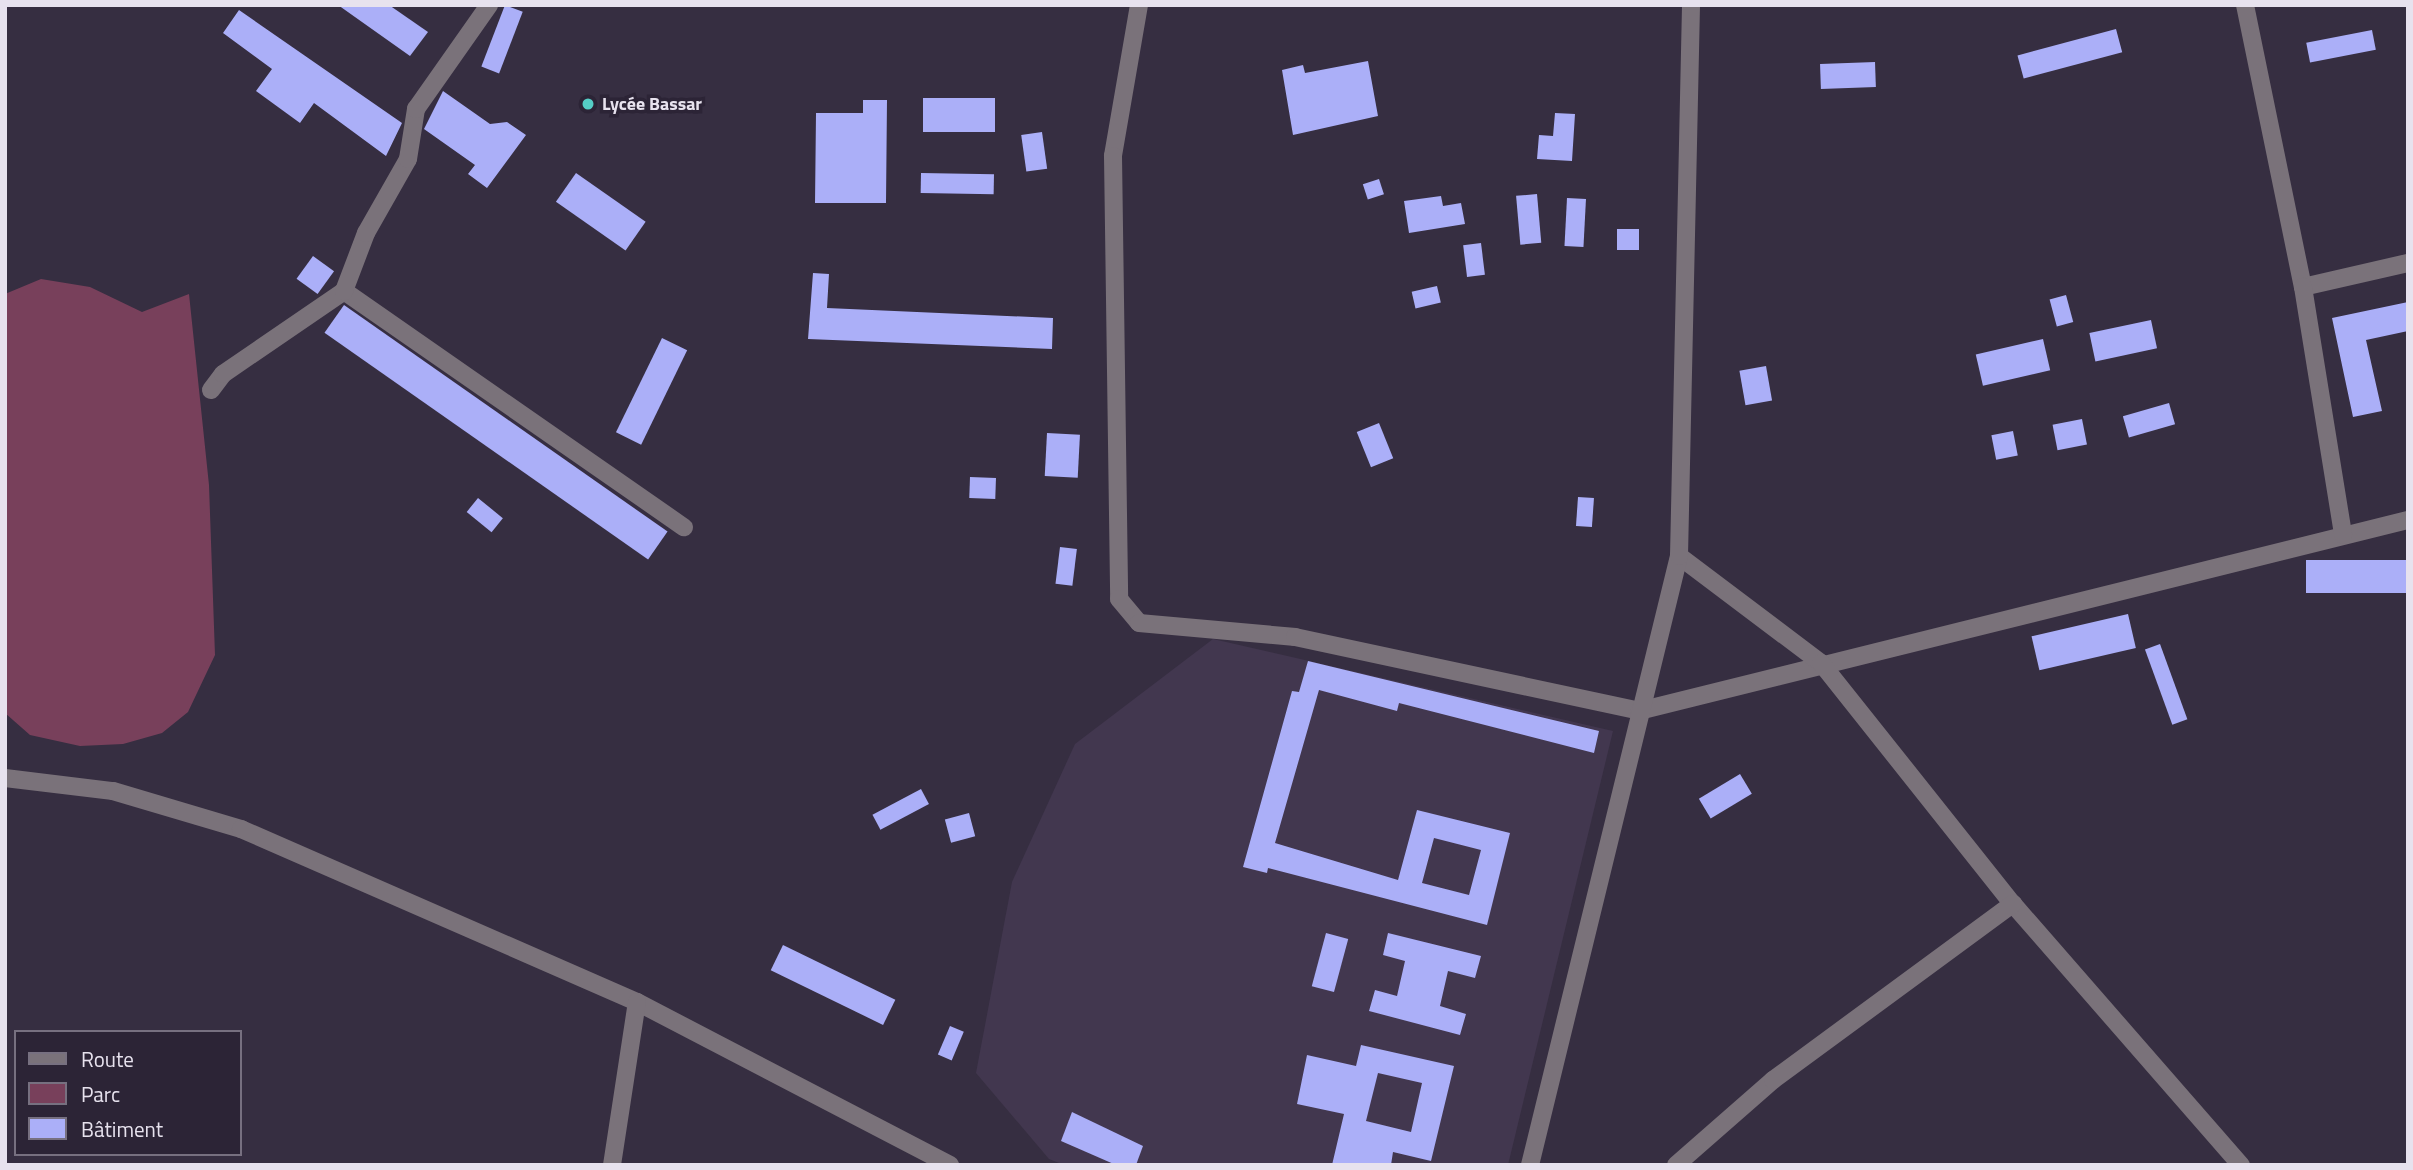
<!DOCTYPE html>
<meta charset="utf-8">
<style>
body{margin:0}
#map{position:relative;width:2413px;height:1170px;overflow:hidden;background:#362e41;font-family:"Titillium Web",sans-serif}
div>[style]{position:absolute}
.built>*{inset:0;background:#42374f}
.green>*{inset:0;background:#78405b}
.building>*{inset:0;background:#abaff8;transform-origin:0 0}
.minor>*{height:18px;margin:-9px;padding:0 9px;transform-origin:9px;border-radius:9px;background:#7a727a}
.dots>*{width:19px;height:19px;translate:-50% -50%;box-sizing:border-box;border:4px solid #2c2436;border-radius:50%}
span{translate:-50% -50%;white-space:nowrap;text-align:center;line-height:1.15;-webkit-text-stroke:7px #2c2436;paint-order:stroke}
.poi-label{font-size:18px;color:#e7e2ee;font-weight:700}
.left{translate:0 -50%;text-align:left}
.frame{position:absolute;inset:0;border:7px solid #e7e2ee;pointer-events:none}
.legend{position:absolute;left:14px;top:1030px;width:228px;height:126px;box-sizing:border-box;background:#2c2436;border:2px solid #777080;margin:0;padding:9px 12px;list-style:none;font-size:21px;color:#e7e2ee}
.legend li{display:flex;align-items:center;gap:14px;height:35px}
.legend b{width:35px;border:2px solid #777080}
</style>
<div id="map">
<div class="built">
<div style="clip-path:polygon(1213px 639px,1613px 731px,1508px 1165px,1064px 1165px,1049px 1159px,976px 1073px,1012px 882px,1075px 744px)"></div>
</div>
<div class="green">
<div style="clip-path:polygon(41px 279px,90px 287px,142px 312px,189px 294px,209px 485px,215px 655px,188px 712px,162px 733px,123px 744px,80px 746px,30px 735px,5px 713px,5px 294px)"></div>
</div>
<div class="building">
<div style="clip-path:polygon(338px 5px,389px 5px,428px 32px,410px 56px)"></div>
<div style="left:505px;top:5px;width:19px;height:66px;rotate:21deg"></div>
<div style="clip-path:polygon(239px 10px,402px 123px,386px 156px,314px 103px,300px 123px,256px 91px,272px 69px,223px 33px)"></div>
<div style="left:2116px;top:29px;width:24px;height:102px;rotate:75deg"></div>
<div style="left:2372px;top:30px;width:20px;height:67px;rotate:79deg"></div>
<div style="clip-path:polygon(1368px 61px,1378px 116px,1293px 135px,1282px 70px,1303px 65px,1305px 73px)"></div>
<div style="left:1875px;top:62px;width:25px;height:55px;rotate:88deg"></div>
<div style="clip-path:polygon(443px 91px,490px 124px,507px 122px,526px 135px,487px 188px,468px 174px,475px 165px,424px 129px)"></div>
<div style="left:923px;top:98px;width:72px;height:34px"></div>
<div style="clip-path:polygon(863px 100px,887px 100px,886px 203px,815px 203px,816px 113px,863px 113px)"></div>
<div style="clip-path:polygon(1555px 113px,1575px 114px,1572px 161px,1537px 159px,1539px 135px,1553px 136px)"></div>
<div style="left:1042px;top:132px;width:37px;height:21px;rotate:82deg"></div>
<div style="left:576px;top:173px;width:85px;height:35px;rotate:35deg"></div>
<div style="left:921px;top:173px;width:73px;height:20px;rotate:1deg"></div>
<div style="left:1379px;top:179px;width:16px;height:17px;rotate:72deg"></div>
<div style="left:1537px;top:194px;width:49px;height:21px;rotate:85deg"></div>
<div style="clip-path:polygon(1441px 196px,1443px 206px,1461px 203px,1465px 224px,1409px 233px,1404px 201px)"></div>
<div style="left:1567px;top:198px;width:19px;height:48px;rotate:3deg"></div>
<div style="left:1617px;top:229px;width:22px;height:21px"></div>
<div style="left:1481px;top:243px;width:32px;height:18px;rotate:83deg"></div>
<div style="left:313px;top:256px;width:26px;height:28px;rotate:36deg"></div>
<div style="clip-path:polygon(813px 273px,829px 274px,827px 308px,1053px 318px,1052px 349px,808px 339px)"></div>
<div style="left:1437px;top:286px;width:17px;height:26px;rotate:77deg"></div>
<div style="left:2066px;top:295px;width:28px;height:17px;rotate:75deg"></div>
<div style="clip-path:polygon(2408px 302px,2408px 331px,2366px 340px,2382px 411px,2353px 417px,2332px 318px)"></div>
<div style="left:344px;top:305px;width:395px;height:34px;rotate:35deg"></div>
<div style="left:2151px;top:320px;width:29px;height:63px;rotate:78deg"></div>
<div style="left:662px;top:338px;width:28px;height:105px;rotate:26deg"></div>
<div style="left:2043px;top:339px;width:32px;height:69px;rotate:77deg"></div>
<div style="left:1766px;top:366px;width:35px;height:27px;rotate:80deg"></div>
<div style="left:2169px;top:403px;width:22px;height:48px;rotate:74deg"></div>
<div style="left:2082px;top:419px;width:26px;height:30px;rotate:79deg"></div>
<div style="left:1379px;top:423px;width:38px;height:24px;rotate:68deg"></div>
<div style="left:2013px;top:431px;width:25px;height:22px;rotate:79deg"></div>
<div style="left:1047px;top:433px;width:33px;height:43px;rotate:3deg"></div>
<div style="left:970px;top:477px;width:26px;height:21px;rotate:2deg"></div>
<div style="left:1578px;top:497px;width:16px;height:29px;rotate:4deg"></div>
<div style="left:478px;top:498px;width:32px;height:18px;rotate:39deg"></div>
<div style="left:1060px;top:547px;width:17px;height:37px;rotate:7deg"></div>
<div style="left:2408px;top:560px;width:33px;height:102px;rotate:90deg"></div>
<div style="left:2128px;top:614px;width:35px;height:99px;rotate:77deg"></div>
<div style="left:2160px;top:644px;width:80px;height:16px;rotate:70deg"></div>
<div style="clip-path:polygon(evenodd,1308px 661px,1599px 731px,1594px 753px,1399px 703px,1397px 711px,1319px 690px,1275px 843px,1398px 880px,1417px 810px,1510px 833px,1487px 925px,1268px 868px,1267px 873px,1243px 867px,1292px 691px,1299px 692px,1308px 661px,1434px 838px,1481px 850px,1469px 895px,1422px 883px,1434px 838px)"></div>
<div style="left:1740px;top:774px;width:23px;height:48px;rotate:59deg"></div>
<div style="left:921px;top:789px;width:17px;height:55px;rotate:62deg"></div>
<div style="left:969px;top:813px;width:24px;height:25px;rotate:75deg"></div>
<div style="left:1326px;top:933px;width:23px;height:55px;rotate:15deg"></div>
<div style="clip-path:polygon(1388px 933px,1481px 956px,1475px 978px,1448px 971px,1440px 1006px,1466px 1014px,1460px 1035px,1369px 1011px,1375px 990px,1397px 996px,1405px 961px,1383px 955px)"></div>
<div style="left:783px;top:945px;width:125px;height:28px;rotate:26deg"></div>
<div style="left:950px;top:1026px;width:15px;height:31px;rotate:23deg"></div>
<div style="clip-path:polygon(evenodd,1361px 1045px,1454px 1066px,1431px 1161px,1393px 1152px,1391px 1165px,1332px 1165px,1344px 1114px,1297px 1104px,1307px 1055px,1356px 1066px,1361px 1045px,1378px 1073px,1422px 1083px,1411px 1132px,1366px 1121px,1378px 1073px)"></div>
<div style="clip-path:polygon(1072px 1112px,1143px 1146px,1136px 1165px,1116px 1165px,1061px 1141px)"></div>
</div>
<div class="minor">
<div style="left:1139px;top:5px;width:153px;rotate:99.8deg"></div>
<div style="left:1113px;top:156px;width:443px;rotate:89.2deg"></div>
<div style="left:1119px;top:599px;width:31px;rotate:50deg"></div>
<div style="left:1139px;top:623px;width:157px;rotate:5.1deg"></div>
<div style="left:1295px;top:637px;width:352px;rotate:12.1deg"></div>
<div style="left:1639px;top:711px;width:792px;rotate:-13.95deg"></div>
<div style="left:2245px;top:5px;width:288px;rotate:78.4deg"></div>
<div style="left:2303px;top:287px;width:108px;rotate:-12.9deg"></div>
<div style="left:2303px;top:287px;width:251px;rotate:80.8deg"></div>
<div style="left:344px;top:291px;width:414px;rotate:34.8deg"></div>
<div style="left:211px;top:390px;width:20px;rotate:-53deg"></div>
<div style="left:223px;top:374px;width:147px;rotate:-34.4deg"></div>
<div style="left:344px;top:291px;width:62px;rotate:-69.2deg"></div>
<div style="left:366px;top:233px;width:85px;rotate:-60.4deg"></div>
<div style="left:408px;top:159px;width:51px;rotate:-80.9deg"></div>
<div style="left:416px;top:109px;width:127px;rotate:-54.9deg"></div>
<div style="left:1679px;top:556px;width:178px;rotate:37deg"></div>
<div style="left:1821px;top:663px;width:308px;rotate:51.5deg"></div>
<div style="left:2013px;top:904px;width:347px;rotate:48.9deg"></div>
<div style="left:5px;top:778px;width:109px;rotate:6.9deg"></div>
<div style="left:113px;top:791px;width:134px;rotate:16.5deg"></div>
<div style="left:241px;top:829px;width:432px;rotate:23.6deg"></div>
<div style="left:637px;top:1002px;width:353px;rotate:27.5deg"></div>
<div style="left:612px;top:1165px;width:165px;rotate:-81.3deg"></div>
<div style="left:1530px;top:1165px;width:627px;rotate:-76.25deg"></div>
<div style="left:1679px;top:556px;width:551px;rotate:-88.75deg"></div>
<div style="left:1676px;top:1165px;width:129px;rotate:-41.2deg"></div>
<div style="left:1773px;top:1080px;width:298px;rotate:-36.3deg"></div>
</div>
<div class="dots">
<div style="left:588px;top:104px;background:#55cec6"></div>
</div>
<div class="poi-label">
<span class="left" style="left:602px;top:104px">Lycée Bassar</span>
</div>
<div class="frame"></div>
<ul class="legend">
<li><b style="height:9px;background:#7a727a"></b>Route</li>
<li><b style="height:19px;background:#78405b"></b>Parc</li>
<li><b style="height:19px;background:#abaff8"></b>Bâtiment</li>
</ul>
</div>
